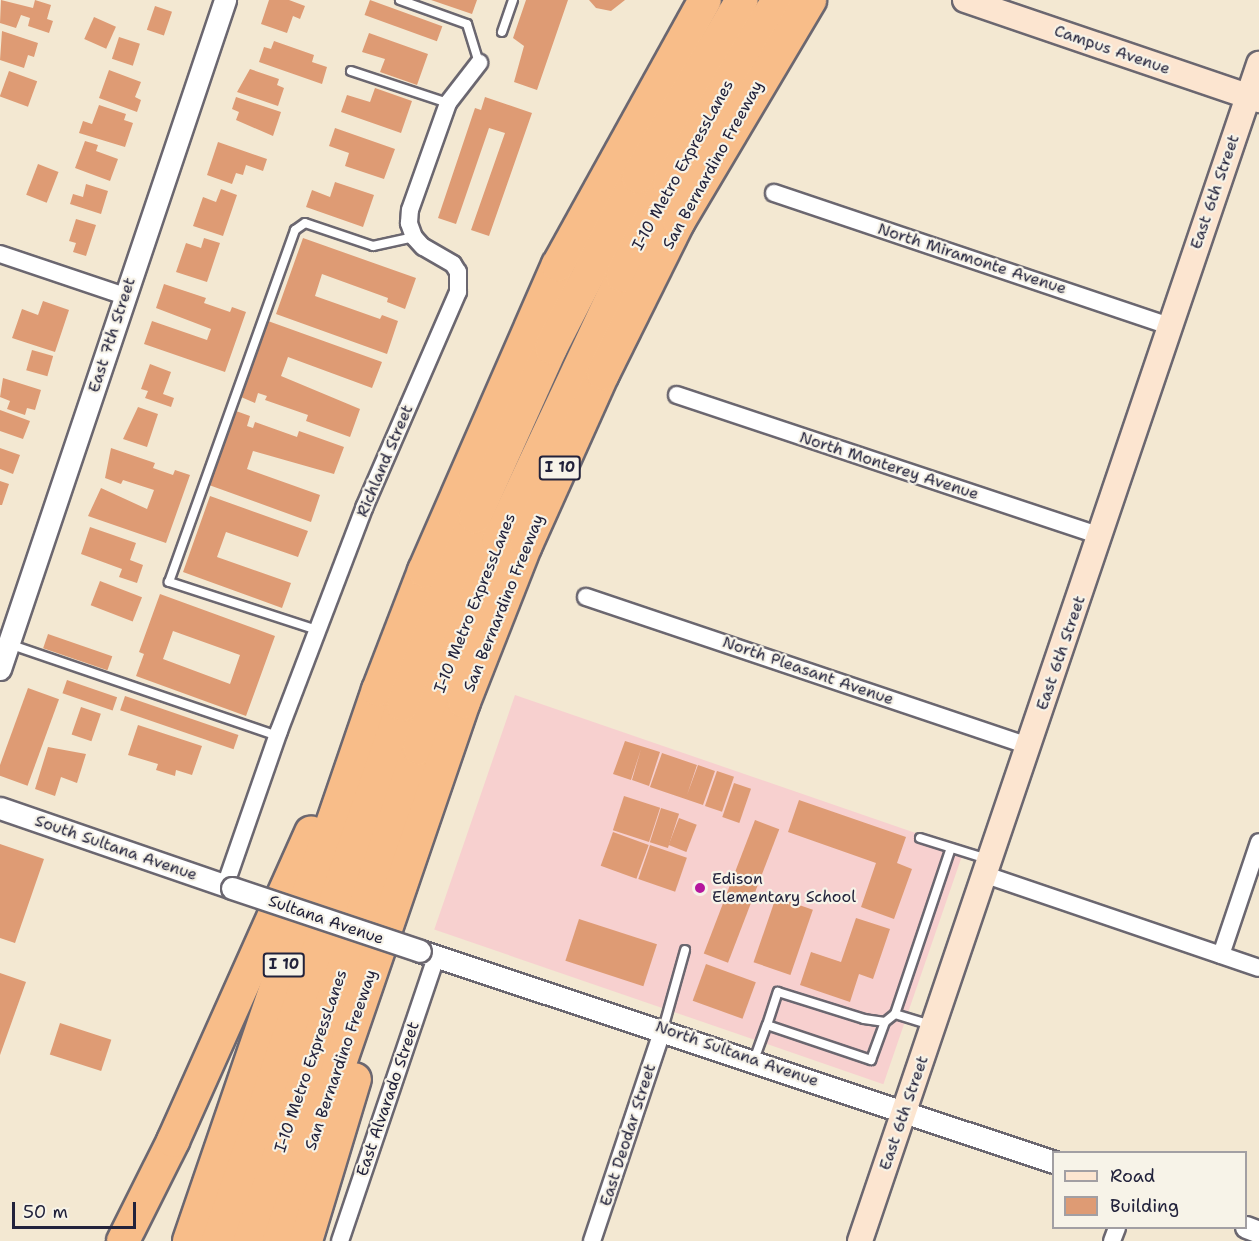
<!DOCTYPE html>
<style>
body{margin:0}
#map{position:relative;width:1259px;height:1241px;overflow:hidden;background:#f3e8d2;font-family:"Shantell Sans",sans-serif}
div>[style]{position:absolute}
.built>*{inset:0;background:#f7d0cf;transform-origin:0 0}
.building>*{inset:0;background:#de9b74;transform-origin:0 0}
.roads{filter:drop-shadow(2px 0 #6b6770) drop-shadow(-2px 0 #6b6770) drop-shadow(0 2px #6b6770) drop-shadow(0 -2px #6b6770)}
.service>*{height:8px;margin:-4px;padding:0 4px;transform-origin:4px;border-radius:4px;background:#fff}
.minor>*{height:16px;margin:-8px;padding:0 8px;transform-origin:8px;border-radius:8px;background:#fff}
.tertiary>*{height:21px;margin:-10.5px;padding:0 10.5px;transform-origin:10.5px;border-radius:10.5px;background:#fff}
.secondary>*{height:24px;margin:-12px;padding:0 12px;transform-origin:12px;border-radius:12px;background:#fce5d0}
.motorway>*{height:32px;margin:-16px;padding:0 16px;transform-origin:16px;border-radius:16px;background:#f8bd89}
.bridges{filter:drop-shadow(2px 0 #6b6770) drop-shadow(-2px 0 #6b6770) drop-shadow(0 2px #6b6770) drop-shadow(0 -2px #6b6770)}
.tertiary-bridge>*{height:21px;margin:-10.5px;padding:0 10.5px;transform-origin:10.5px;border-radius:10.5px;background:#fff}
.dots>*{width:16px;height:16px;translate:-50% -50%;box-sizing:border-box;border:3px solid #f7f3e8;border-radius:50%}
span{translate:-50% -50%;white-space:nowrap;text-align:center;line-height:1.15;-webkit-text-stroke:4.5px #f7f3e8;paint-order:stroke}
.shield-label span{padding:2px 4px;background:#f7f3e8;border:2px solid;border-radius:4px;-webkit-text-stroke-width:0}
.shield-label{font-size:15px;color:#22223b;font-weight:700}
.street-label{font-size:16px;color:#22223b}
.poi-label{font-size:16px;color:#22223b}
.left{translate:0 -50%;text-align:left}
.legend{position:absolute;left:1052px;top:1151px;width:195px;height:78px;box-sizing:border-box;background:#f7f3e8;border:2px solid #a29fa3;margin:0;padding:8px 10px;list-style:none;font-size:18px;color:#22223b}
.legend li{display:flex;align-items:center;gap:12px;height:30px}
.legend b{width:30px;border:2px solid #a29fa3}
.scale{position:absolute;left:12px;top:1202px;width:124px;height:27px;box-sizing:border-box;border:3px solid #22223b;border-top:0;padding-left:8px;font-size:18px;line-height:21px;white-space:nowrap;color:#22223b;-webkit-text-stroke:4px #f7f3e8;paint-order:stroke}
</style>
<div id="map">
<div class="built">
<div style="left:515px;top:695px;width:475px;height:248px;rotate:19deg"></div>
</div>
<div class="building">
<div style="clip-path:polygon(1px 0,33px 8px,35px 0,51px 5px,47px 19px,53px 21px,49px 33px,28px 26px,30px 18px,21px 15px,16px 28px,0 23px)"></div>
<div style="clip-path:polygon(269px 0,289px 0,305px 6px,300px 19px,293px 16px,287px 33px,261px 24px)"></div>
<div style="left:370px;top:0;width:77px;height:16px;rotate:20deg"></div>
<div style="clip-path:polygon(431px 0,477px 0,472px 14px)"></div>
<div style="clip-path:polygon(526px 0,568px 0,537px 90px,514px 82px,524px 46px,513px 38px)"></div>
<div style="clip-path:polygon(589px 0,625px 0,611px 11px,596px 8px)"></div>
<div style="left:155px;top:6px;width:18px;height:25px;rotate:19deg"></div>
<div style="left:94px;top:17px;width:24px;height:24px;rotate:24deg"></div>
<div style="clip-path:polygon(2px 31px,38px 43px,34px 57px,28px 55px,24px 68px,0 60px)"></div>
<div style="clip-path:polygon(369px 33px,428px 54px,417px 85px,380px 72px,385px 59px,362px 52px)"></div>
<div style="left:119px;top:37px;width:22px;height:23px;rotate:18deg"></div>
<div style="clip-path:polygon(274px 41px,314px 55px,312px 62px,327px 67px,322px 84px,259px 62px,264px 47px,271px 49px)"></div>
<div style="clip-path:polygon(250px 69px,279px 79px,277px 85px,284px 88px,278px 106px,237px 92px)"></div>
<div style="clip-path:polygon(109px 70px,141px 82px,135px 97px,141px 100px,137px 112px,99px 98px)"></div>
<div style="left:9px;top:71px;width:30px;height:27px;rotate:20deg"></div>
<div style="clip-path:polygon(375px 88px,412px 101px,401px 133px,341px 112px,347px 95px,370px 102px)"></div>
<div style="clip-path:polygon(236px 97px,281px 112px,273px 136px,236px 120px,239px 112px,232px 109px)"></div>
<div style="clip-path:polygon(485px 97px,532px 113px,489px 236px,471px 230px,505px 133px,489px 128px,456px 224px,438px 218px,475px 108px,481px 110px)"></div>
<div style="clip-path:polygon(99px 105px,126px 114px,124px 120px,133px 123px,125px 147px,79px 133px,83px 121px,92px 124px)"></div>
<div style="clip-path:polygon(335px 128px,395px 149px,384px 179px,345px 166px,349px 153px,329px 146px)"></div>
<div style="clip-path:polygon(85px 141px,98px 145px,96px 151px,118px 159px,110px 181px,75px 168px)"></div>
<div style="clip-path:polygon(218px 142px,267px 159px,263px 171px,246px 165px,243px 175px,236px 173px,232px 184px,207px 175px)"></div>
<div style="left:38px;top:164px;width:22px;height:33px;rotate:21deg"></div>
<div style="clip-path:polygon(335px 182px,374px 195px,363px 227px,306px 207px,312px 190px,330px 197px)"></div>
<div style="clip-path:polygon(86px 184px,108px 191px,101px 214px,70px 204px,73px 194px,83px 197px)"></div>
<div style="clip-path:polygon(221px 189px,237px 195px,223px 236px,193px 226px,203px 197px,216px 202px)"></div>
<div style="clip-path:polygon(76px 219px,96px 225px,86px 256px,73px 252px,76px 243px,69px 241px)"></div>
<div style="clip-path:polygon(204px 238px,220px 243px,207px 282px,176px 272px,186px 243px,201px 248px)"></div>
<div style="clip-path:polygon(303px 238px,416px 278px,405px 309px,387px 302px,388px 298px,322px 274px,315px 296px,380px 319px,382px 315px,398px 321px,387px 354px,276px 314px)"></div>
<div style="clip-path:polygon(164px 284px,206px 298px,204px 303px,230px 312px,232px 307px,246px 312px,225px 372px,144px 344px,152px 321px,207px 340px,211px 329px,156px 308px)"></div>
<div style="clip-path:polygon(43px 301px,69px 310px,55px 352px,12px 338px,22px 309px,38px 315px)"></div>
<div style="clip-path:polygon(268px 321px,382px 362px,372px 388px,288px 357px,281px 376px,360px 409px,350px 437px,306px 421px,308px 415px,265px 400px,267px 396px,258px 393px,255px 403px,241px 397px)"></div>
<div style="left:32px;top:350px;width:22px;height:21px;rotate:16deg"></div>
<div style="clip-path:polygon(150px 364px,171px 372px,163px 394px,174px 398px,171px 407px,145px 398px,148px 391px,141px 389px)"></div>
<div style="clip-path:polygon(3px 378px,41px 390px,35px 410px,27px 408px,25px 415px,7px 409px,10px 401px,0 397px)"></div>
<div style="clip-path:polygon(138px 407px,158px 414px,147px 447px,123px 439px)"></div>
<div style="clip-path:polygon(0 410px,30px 421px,23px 439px,0 431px)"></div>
<div style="clip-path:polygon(236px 411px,250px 416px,247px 426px,253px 428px,255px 422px,297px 437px,299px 431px,344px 447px,334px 474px,253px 451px,247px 469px,320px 495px,311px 522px,209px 485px)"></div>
<div style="clip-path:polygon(0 448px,20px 455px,13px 474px,0 469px)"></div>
<div style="clip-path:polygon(111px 448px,155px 463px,153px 468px,173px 475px,175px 470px,190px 475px,166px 543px,88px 516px,101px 488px,147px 509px,154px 490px,123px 480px,121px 484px,105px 478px)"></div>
<div style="clip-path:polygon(0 481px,9px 484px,2px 505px,0 505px)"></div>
<div style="clip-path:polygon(210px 496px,308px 531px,298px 557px,226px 532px,217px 557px,291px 583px,282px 608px,183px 572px)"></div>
<div style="clip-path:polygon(90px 527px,136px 543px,130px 560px,143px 565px,137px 583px,119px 577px,122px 569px,81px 554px)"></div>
<div style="left:100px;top:581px;width:45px;height:26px;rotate:21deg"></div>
<div style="clip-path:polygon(evenodd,160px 594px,275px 636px,246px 716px,136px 676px,144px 654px,139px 652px,160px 594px,173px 631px,240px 655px,230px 684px,163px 659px,173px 631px)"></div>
<div style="left:48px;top:634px;width:68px;height:15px;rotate:19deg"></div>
<div style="left:67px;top:680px;width:53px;height:14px;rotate:19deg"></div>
<div style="left:28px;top:688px;width:33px;height:92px;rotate:20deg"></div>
<div style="left:125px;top:696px;width:120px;height:15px;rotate:19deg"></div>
<div style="left:81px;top:707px;width:21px;height:29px;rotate:19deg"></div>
<div style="clip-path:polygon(138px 725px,202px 746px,192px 775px,176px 770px,175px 776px,156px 770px,158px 764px,128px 755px)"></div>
<div style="clip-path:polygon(625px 741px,660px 752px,649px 786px,632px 780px,641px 749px,631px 780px,613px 774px)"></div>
<div style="clip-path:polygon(48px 747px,86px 754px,77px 783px,61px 777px,55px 796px,35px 789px)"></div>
<div style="clip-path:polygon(662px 753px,697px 765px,687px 795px,698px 765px,715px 771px,703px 805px,650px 787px)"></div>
<div style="left:717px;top:771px;width:18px;height:37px;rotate:19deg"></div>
<div style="left:734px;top:783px;width:18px;height:36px;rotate:19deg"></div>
<div style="left:624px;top:796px;width:38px;height:36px;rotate:18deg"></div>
<div style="clip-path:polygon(799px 800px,906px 837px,897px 863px,912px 869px,894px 919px,861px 907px,876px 863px,788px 832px)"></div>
<div style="left:661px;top:808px;width:19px;height:36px;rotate:18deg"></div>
<div style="left:679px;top:818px;width:19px;height:29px;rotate:21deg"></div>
<div style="left:755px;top:820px;width:26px;height:143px;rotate:21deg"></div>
<div style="left:613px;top:832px;width:38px;height:36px;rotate:20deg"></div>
<div style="clip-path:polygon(0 844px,44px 859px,15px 943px,0 938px)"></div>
<div style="left:650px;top:845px;width:39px;height:36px;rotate:19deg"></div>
<div style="left:776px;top:897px;width:39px;height:69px;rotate:19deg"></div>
<div style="clip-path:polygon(856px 918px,890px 929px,873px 979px,859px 974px,850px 1002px,800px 985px,811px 952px,841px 962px)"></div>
<div style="left:579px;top:919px;width:82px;height:44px;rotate:18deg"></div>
<div style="left:706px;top:964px;width:53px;height:39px;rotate:20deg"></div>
<div style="clip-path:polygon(0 973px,26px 982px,0 1055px)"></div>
<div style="left:60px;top:1023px;width:54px;height:33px;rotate:18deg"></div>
</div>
<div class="roads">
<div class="service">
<div style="left:400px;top:0;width:71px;rotate:19.7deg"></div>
<div style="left:467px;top:24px;width:41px;rotate:72.9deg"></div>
<div style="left:502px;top:32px;width:34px;rotate:-71deg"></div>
<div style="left:351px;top:71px;width:102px;rotate:18.3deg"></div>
<div style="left:317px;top:630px;width:156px;rotate:-162deg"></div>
<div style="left:169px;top:582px;width:374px;rotate:-70.3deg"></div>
<div style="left:295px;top:230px;width:12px;rotate:-35deg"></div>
<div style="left:305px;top:223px;width:72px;rotate:18.7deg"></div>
<div style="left:373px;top:246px;width:42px;rotate:-12.4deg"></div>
<div style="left:9px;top:644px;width:283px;rotate:18.9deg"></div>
<div style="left:920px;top:838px;width:70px;rotate:17.4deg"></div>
<div style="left:895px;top:1014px;width:175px;rotate:-71.4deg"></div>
<div style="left:767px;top:1025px;width:35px;rotate:-72deg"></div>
<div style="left:778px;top:992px;width:90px;rotate:17.4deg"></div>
<div style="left:864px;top:1019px;width:21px;rotate:8deg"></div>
<div style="left:663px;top:1029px;width:82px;rotate:-74.4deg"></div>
<div style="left:754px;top:1060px;width:37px;rotate:-70deg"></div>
<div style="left:767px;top:1025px;width:110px;rotate:18.6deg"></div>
<div style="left:871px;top:1060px;width:40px;rotate:-69.8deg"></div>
<div style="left:885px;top:1022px;width:13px;rotate:-39deg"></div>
<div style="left:895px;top:1014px;width:37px;rotate:17deg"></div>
</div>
<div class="minor">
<div style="left:774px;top:193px;width:418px;rotate:18.6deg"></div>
<div style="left:0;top:254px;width:132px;rotate:18.6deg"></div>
<div style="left:677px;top:395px;width:446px;rotate:18.4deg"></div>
<div style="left:586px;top:597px;width:467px;rotate:18.6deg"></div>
<div style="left:986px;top:875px;width:288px;rotate:18.8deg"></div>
<div style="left:225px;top:886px;width:164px;rotate:-70.8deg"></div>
<div style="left:279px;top:731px;width:239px;rotate:-69.1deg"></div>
<div style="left:364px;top:508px;width:236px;rotate:-66.5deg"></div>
<div style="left:458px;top:292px;width:20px;rotate:-90deg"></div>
<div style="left:458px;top:272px;width:9px;rotate:-122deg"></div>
<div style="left:453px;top:264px;width:34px;rotate:-150deg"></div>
<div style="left:423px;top:247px;width:13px;rotate:-132deg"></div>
<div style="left:414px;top:237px;width:15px;rotate:-110deg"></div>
<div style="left:409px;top:223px;width:13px;rotate:-86deg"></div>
<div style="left:410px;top:210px;width:114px;rotate:-70.4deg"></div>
<div style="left:448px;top:103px;width:51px;rotate:-52.2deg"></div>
<div style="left:1221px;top:955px;width:119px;rotate:-71.4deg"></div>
<div style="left:340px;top:1241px;width:300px;rotate:-71.3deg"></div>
<div style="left:592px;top:1241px;width:224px;rotate:-71.5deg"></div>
<div style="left:1112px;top:1241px;width:14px;rotate:-69deg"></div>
</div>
<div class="tertiary">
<div style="left:0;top:669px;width:706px;rotate:-71.41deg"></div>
<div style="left:0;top:808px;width:245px;rotate:19deg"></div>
<div style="left:420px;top:951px;width:668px;rotate:18.41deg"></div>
<div style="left:1246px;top:1227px;width:14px;rotate:21deg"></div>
</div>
<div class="secondary">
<div style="left:965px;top:0;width:311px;rotate:18.8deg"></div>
<div style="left:860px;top:1241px;width:1243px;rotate:-71.27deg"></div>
</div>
<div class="motorway">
<div style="left:123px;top:1241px;width:112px;rotate:-63.4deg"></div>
<div style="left:173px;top:1141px;width:338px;rotate:-65.9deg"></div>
<div style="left:189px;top:1241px;width:583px;rotate:-71.07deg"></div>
<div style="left:378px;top:690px;width:128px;rotate:-68.9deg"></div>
<div style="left:424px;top:571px;width:334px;rotate:-66.4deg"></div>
<div style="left:558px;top:265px;width:303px;rotate:-61deg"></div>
<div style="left:218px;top:1241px;width:567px;rotate:-70.96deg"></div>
<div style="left:403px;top:705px;width:201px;rotate:-69deg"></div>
<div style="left:475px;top:517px;width:185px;rotate:-65.8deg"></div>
<div style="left:551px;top:348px;width:192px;rotate:-63deg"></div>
<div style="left:638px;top:177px;width:205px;rotate:-59.6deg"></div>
<div style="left:250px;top:1241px;width:521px;rotate:-71.08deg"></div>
<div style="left:419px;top:748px;width:224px;rotate:-69.1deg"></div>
<div style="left:499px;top:539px;width:290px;rotate:-64.9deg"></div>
<div style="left:622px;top:276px;width:103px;rotate:-62.9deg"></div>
<div style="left:669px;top:184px;width:214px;rotate:-59.4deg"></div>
<div style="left:279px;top:1241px;width:570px;rotate:-71.06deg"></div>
<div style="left:464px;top:702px;width:169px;rotate:-68.5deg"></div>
<div style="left:526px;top:545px;width:188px;rotate:-65.8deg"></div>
<div style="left:603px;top:374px;width:171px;rotate:-63.6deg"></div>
<div style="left:679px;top:221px;width:257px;rotate:-59.3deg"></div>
<div style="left:306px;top:1241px;width:169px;rotate:-73.2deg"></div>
</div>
</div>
<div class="bridges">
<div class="tertiary-bridge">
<div style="left:232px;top:888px;width:198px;rotate:18.5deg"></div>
</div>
</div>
<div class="dots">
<div style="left:700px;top:888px;background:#b5179e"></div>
</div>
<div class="shield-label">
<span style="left:560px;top:468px">I 10</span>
<span style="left:284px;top:965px">I 10</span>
</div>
<div class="street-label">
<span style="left:1112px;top:50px;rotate:19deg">Campus Avenue</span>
<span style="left:683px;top:165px;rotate:-61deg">I-10 Metro ExpressLanes</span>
<span style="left:713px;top:165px;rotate:-61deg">San Bernardino Freeway</span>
<span style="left:1215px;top:192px;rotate:-71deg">East 6th Street</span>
<span style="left:972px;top:259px;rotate:18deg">North Miramonte Avenue</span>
<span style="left:112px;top:335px;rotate:-72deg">East 7th Street</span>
<span style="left:385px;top:461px;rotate:-67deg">Richland Street</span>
<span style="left:889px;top:466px;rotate:18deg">North Monterey Avenue</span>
<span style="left:475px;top:603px;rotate:-68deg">I-10 Metro ExpressLanes</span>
<span style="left:504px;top:603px;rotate:-68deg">San Bernardino Freeway</span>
<span style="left:1061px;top:653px;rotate:-71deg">East 6th Street</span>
<span style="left:808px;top:671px;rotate:19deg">North Pleasant Avenue</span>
<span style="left:116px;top:848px;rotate:19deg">South Sultana Avenue</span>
<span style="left:326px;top:920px;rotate:19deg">Sultana Avenue</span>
<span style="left:737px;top:1054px;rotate:19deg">North Sultana Avenue</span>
<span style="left:341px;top:1060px;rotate:-71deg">San Bernardino Freeway</span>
<span style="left:311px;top:1061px;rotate:-71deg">I-10 Metro ExpressLanes</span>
<span style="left:388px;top:1099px;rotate:-71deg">East Alvarado Street</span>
<span style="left:904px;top:1113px;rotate:-71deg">East 6th Street</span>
<span style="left:628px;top:1135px;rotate:-72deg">East Deodar Street</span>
</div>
<div class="poi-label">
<span class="left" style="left:712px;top:888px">Edison<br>Elementary School</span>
</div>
<ul class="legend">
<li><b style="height:8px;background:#fce5d0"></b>Road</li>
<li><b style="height:16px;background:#de9b74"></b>Building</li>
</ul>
<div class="scale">50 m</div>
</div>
